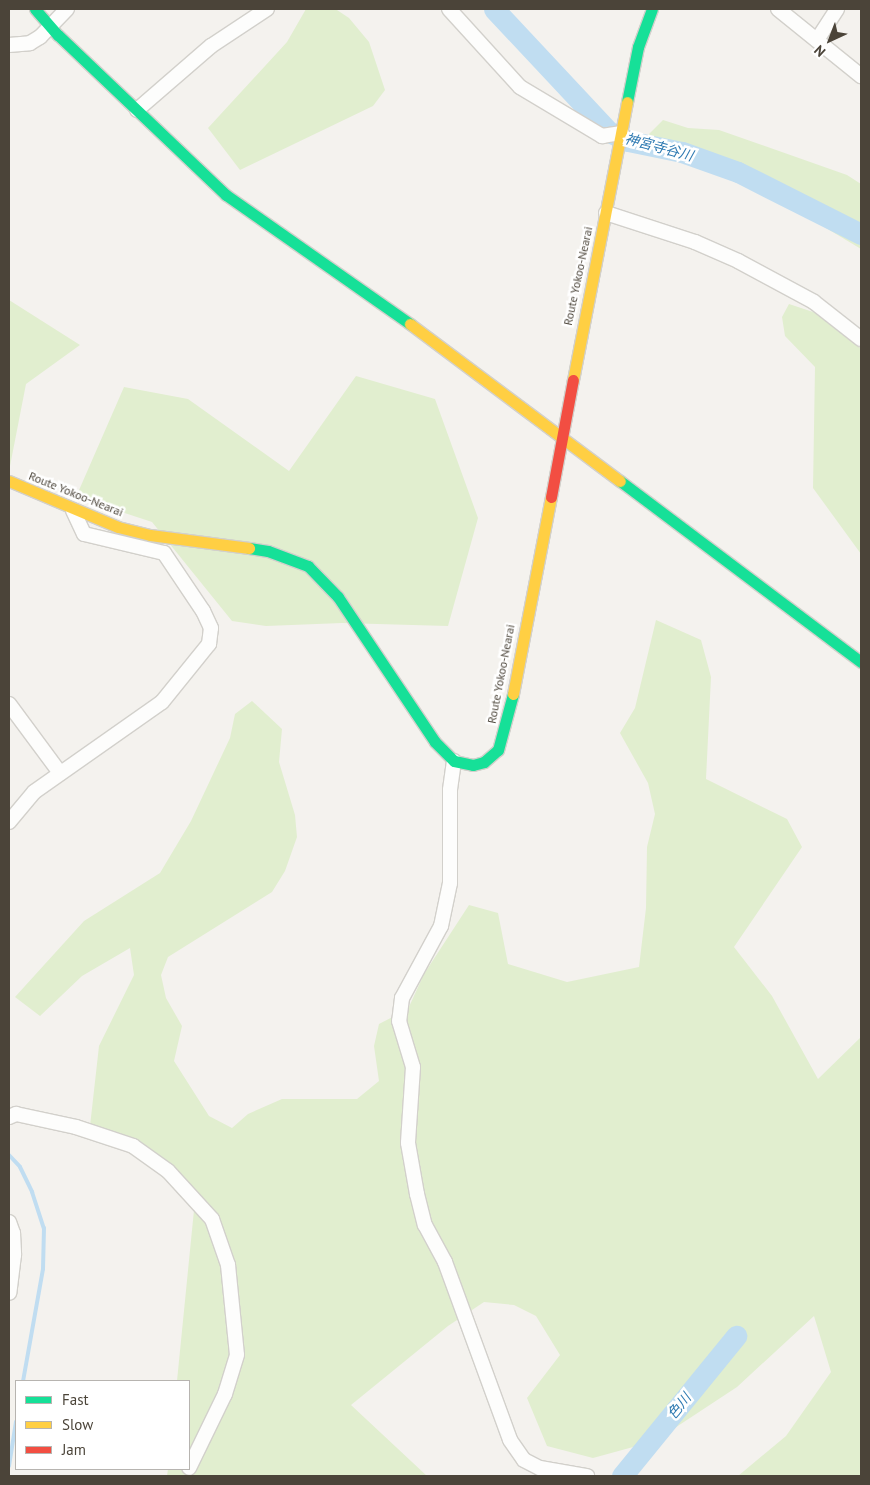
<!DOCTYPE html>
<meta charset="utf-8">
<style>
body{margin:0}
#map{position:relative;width:870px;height:1485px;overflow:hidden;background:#f4f2ee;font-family:"PT Sans","Noto Sans JP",sans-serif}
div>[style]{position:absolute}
.green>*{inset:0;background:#e1eecf}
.stream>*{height:4px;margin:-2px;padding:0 2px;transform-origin:2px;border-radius:2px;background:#c0ddf1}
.river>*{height:21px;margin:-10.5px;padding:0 10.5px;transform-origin:10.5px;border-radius:10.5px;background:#c0ddf1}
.roads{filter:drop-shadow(1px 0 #d2d0cb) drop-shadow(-1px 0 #d2d0cb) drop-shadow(0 1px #d2d0cb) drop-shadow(0 -1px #d2d0cb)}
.street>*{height:14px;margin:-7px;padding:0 7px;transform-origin:7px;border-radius:7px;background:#fdfdfc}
.fast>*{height:11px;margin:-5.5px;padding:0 5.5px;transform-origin:5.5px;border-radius:5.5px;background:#16e098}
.slow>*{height:11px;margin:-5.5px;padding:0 5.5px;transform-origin:5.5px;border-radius:5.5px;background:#ffcf43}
.jam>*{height:11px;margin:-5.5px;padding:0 5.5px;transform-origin:5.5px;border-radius:5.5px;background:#f24e42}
span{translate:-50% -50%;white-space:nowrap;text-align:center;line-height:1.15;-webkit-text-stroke:5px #fff;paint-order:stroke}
.street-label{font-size:12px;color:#4b4439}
.water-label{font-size:14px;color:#2e7ab2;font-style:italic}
.frame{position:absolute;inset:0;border:10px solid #4b4439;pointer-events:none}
.legend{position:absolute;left:15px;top:1380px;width:175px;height:90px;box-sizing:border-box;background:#fff;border:1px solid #b7b4b0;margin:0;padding:6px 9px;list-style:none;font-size:15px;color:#4b4439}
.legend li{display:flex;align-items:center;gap:10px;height:25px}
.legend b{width:25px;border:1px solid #b7b4b0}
.north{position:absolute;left:805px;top:15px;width:50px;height:50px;-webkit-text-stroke:4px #fff;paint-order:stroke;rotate:223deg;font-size:14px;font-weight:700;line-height:20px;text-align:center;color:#4b4439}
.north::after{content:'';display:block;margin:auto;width:18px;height:22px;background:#4b4439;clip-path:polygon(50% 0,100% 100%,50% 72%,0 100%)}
</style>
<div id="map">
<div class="green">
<div style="clip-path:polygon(306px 9px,337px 10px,349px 18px,369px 42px,385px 90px,373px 106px,240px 170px,208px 128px,287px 42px)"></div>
<div style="clip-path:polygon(663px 120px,688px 128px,719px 130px,847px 175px,861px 184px,861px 249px,776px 198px,648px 135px)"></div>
<div style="clip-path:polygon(9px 300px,80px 345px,26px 384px,10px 466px)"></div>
<div style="clip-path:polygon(789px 304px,825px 316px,861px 349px,861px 554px,813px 488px,815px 367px,785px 336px,782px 317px)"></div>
<div style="clip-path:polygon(356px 376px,435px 399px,478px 518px,448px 626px,342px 623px,266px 626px,232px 621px,152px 522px,76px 497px,124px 387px,188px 399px,289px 471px)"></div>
<div style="clip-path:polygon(656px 620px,701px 640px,711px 677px,706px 779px,787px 819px,802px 847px,734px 947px,772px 996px,818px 1079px,861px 1037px,861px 1476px,738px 1476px,786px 1436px,831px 1372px,814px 1316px,737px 1387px,655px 1441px,593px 1458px,547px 1446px,527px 1398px,560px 1355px,536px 1316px,514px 1305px,484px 1302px,448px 1326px,351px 1405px,427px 1476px,167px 1476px,168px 1469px,189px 1469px,189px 1381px,177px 1381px,196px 1190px,148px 1147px,121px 1134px,90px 1126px,99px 1046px,134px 975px,130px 948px,82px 976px,40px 1016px,15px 997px,84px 921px,160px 873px,191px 821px,230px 738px,235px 714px,252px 701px,282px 729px,279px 762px,295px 815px,297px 837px,285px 871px,272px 892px,168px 957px,161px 975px,166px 998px,182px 1026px,174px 1061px,209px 1116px,232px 1128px,248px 1114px,282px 1099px,357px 1099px,379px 1081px,374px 1046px,379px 1024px,408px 1009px,424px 974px,469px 905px,498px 913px,508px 964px,567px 982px,639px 967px,646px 908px,647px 847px,655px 814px,648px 783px,620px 733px,635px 708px)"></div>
</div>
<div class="stream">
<div style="left:9px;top:1155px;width:16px;rotate:47deg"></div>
<div style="left:20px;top:1167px;width:28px;rotate:64deg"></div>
<div style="left:32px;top:1192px;width:38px;rotate:72deg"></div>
<div style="left:44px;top:1228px;width:41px;rotate:91.4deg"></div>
<div style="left:43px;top:1269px;width:114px;rotate:100.1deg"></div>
<div style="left:9px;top:1466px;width:45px;rotate:-81deg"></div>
</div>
<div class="river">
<div style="left:494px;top:9px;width:168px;rotate:46.9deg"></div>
<div style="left:609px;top:132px;width:21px;rotate:25deg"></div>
<div style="left:628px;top:141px;width:55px;rotate:11.5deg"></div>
<div style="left:682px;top:152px;width:59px;rotate:19.7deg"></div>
<div style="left:738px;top:172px;width:138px;rotate:26.8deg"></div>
<div style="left:622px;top:1476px;width:181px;rotate:-50.8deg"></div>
</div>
<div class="roads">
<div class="street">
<div style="left:449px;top:9px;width:105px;rotate:47.7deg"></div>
<div style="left:520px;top:87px;width:96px;rotate:30.9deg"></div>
<div style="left:602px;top:136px;width:20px;rotate:-9deg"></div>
<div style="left:778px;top:9px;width:107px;rotate:38.9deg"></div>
<div style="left:817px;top:40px;width:37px;rotate:-57deg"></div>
<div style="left:9px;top:45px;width:21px;rotate:-5deg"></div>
<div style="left:30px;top:43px;width:12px;rotate:-31deg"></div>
<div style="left:40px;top:37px;width:39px;rotate:-46deg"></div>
<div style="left:137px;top:110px;width:98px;rotate:-40.9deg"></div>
<div style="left:211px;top:46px;width:67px;rotate:-33.5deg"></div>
<div style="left:606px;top:213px;width:94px;rotate:18deg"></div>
<div style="left:695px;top:242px;width:47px;rotate:23.8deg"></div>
<div style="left:738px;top:261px;width:86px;rotate:28.3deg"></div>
<div style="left:814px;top:302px;width:60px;rotate:38.2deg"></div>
<div style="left:9px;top:704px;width:86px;rotate:53.5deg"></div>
<div style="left:454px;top:761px;width:29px;rotate:98deg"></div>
<div style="left:450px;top:790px;width:93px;rotate:90deg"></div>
<div style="left:450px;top:883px;width:44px;rotate:101.8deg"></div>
<div style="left:441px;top:926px;width:82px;rotate:118.4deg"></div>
<div style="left:402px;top:998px;width:23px;rotate:97deg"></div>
<div style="left:399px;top:1021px;width:48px;rotate:73.1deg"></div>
<div style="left:413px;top:1067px;width:76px;rotate:93.8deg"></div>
<div style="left:408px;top:1143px;width:52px;rotate:80deg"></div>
<div style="left:417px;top:1194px;width:32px;rotate:76deg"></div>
<div style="left:425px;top:1225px;width:42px;rotate:61.6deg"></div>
<div style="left:445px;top:1262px;width:189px;rotate:69.9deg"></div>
<div style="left:510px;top:1440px;width:24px;rotate:55deg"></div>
<div style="left:524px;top:1460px;width:18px;rotate:27deg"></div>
<div style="left:540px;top:1468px;width:48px;rotate:9.7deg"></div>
<div style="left:9px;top:822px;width:39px;rotate:-50deg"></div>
<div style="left:34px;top:792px;width:156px;rotate:-35.1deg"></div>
<div style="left:162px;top:702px;width:75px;rotate:-51deg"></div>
<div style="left:209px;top:644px;width:16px;rotate:-83deg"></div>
<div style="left:211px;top:628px;width:19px;rotate:-115deg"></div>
<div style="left:203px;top:611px;width:70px;rotate:-123.9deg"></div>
<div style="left:164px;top:553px;width:82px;rotate:-166.6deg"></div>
<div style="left:84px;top:534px;width:26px;rotate:-115deg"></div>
<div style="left:9px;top:1117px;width:8px;rotate:-23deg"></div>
<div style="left:16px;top:1114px;width:61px;rotate:12.2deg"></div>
<div style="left:76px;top:1127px;width:60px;rotate:18.4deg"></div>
<div style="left:133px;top:1146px;width:43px;rotate:35.5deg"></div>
<div style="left:168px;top:1171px;width:65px;rotate:47.5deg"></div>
<div style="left:212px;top:1219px;width:49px;rotate:70.8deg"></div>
<div style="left:228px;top:1265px;width:90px;rotate:84.3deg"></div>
<div style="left:237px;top:1355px;width:41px;rotate:107.1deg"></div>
<div style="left:225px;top:1394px;width:82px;rotate:115.9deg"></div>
<div style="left:9px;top:1222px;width:12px;rotate:70deg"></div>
<div style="left:13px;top:1233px;width:22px;rotate:87deg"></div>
<div style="left:14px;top:1255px;width:38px;rotate:97deg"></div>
</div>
<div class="fast">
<div style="left:35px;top:9px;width:35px;rotate:49deg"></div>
<div style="left:58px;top:35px;width:232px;rotate:43.6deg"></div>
<div style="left:226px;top:195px;width:225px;rotate:35deg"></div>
<div style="left:627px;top:102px;width:56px;rotate:-78.7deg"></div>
<div style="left:638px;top:47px;width:40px;rotate:-69.8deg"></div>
<div style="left:620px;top:481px;width:301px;rotate:36.9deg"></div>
<div style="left:249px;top:548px;width:19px;rotate:9deg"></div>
<div style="left:268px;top:551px;width:43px;rotate:20.6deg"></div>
<div style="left:308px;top:566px;width:43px;rotate:45.9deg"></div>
<div style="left:338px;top:597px;width:174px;rotate:56.2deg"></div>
<div style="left:435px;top:742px;width:27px;rotate:45deg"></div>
<div style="left:454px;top:761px;width:19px;rotate:12deg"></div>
<div style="left:473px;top:765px;width:11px;rotate:-15deg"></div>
<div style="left:484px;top:762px;width:18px;rotate:-41deg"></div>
<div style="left:498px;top:750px;width:58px;rotate:-75deg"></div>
</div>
<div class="slow">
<div style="left:410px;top:324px;width:262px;rotate:36.8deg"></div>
<div style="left:573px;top:380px;width:283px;rotate:-79deg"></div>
<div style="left:9px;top:481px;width:118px;rotate:22.9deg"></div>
<div style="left:118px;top:527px;width:33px;rotate:14deg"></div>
<div style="left:150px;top:535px;width:100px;rotate:7.5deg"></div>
<div style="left:513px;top:694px;width:201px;rotate:-79.1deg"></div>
</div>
<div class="jam">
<div style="left:551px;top:497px;width:119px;rotate:-79.4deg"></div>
</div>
</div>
<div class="street-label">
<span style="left:578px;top:276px;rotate:-78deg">Route Yokoo-Nearai</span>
<span style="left:76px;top:494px;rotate:22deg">Route Yokoo-Nearai</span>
<span style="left:501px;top:674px;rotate:-79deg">Route Yokoo-Nearai</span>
</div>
<div class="water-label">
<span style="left:659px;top:147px;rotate:15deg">神宮寺谷川</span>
<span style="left:679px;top:1406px;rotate:-51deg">色川</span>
</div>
<div class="frame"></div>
<ul class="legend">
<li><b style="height:6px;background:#16e098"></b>Fast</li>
<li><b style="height:6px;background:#ffcf43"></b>Slow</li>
<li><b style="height:6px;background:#f24e42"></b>Jam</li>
</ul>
<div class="north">N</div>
</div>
